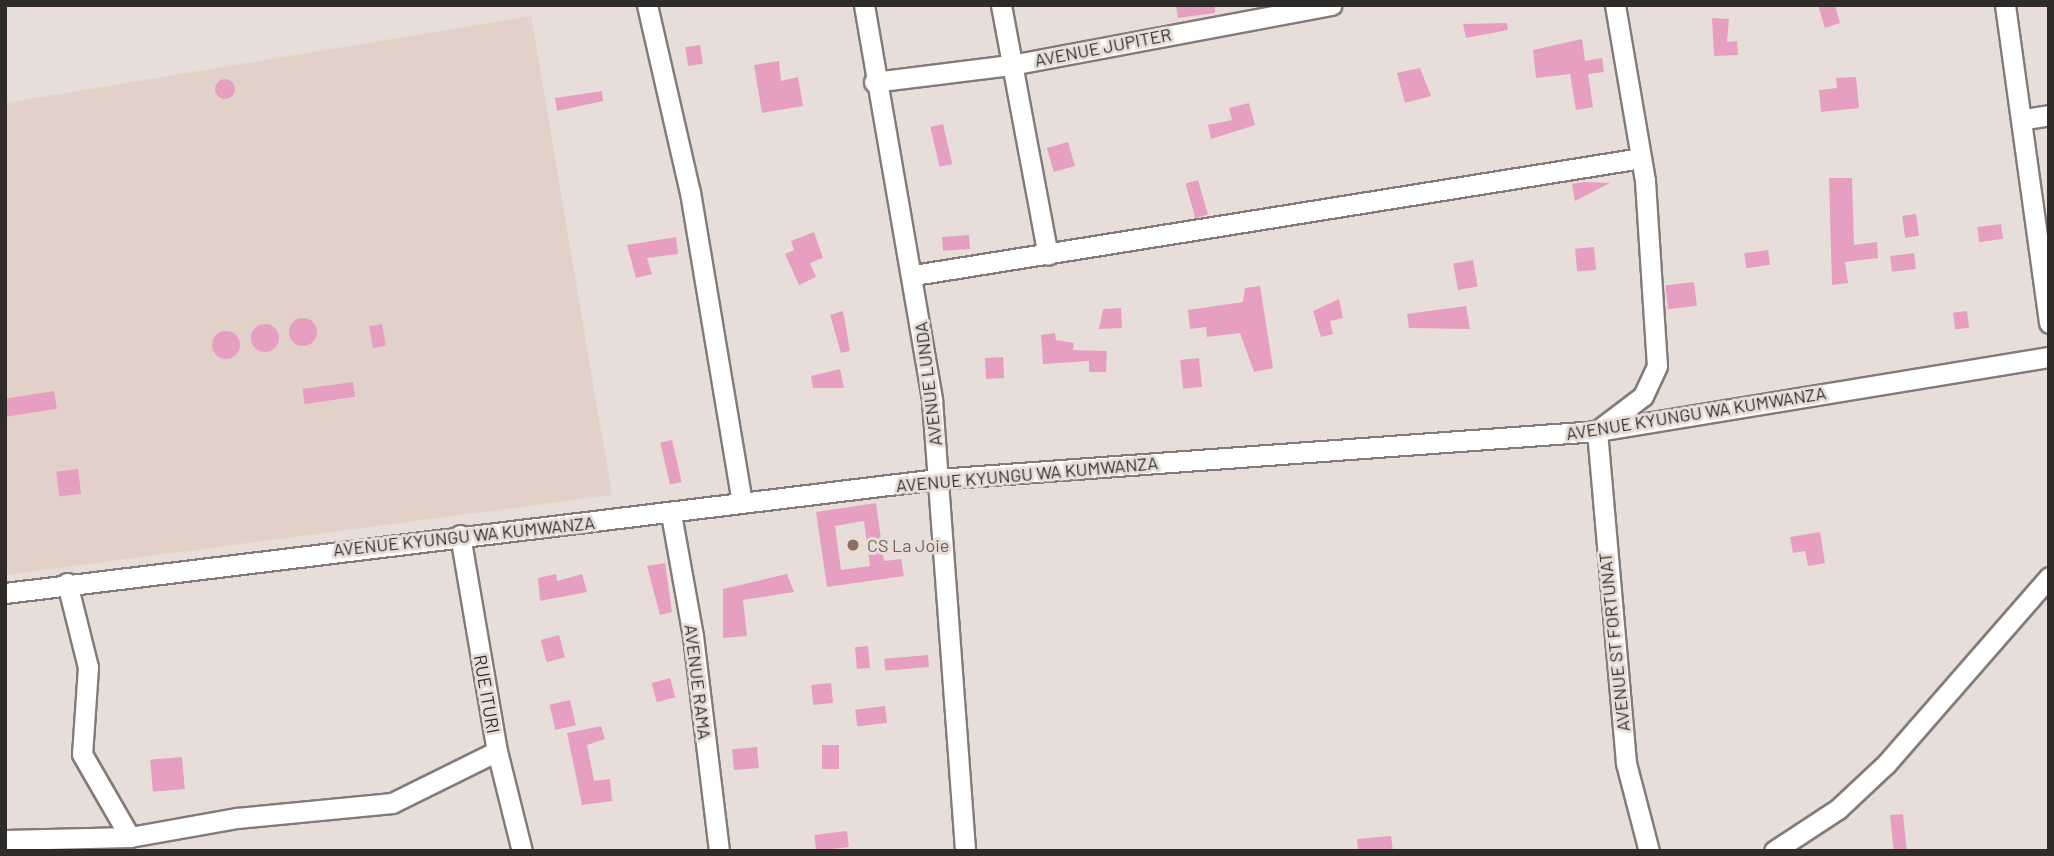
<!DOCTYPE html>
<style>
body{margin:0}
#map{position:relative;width:2054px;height:856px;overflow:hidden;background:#e7ded9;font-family:Barlow,sans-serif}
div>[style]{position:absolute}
.built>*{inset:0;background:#e2d1c9}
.building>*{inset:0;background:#e69fc1;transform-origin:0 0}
.round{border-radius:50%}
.roads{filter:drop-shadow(2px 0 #847b78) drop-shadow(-2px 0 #847b78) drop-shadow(0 2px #847b78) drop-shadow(0 -2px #847b78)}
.street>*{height:19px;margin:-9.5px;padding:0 9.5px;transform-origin:9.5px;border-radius:9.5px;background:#fff}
.dots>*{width:19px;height:19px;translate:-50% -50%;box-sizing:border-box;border:4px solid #e7ded9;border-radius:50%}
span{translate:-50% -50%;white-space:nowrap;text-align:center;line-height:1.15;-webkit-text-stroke:6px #e7ded9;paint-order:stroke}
.street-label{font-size:18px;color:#2f2b29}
.education-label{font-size:18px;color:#785e54}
.left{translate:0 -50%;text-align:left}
.frame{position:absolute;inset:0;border:7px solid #2f2b29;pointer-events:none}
</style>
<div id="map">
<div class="built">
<div style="clip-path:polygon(531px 16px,612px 495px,5px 575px,5px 103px)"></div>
</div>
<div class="building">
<div style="clip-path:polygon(1176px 5px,1215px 5px,1215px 13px,1178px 18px)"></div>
<div style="clip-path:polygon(1818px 5px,1835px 5px,1840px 23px,1825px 28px)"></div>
<div style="clip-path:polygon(1712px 18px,1729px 19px,1727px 42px,1737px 41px,1738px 55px,1714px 56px)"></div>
<div style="clip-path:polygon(1507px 23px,1508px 30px,1466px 38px,1463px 24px)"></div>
<div style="clip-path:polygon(1582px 39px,1585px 61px,1602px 58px,1604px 72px,1588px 74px,1593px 107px,1576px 110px,1570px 74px,1536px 78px,1533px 50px)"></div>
<div style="left:700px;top:45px;width:19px;height:15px;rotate:81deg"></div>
<div style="clip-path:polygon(779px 61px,781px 81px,798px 77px,803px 106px,762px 113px,754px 65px)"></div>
<div style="clip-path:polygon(1420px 68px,1431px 96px,1405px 103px,1397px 73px)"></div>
<div style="clip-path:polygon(1856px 77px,1859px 108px,1821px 112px,1819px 90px,1837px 88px,1836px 78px)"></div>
<div class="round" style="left:215px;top:79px;width:20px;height:20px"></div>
<div style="clip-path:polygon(602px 91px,603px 101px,557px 111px,555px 98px)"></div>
<div style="clip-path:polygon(1249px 103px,1255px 125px,1211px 139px,1208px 125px,1232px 120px,1229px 108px)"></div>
<div style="left:943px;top:124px;width:41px;height:13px;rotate:77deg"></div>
<div style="left:1068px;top:142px;width:25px;height:22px;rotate:74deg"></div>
<div style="clip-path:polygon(1829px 178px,1852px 178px,1854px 245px,1877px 242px,1878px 258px,1845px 262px,1848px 283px,1832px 285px)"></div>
<div style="left:1198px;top:180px;width:36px;height:13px;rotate:74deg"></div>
<div style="clip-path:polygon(1584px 182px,1610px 183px,1575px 201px,1572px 184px)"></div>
<div style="left:1916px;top:214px;width:22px;height:14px;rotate:82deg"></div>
<div style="left:2001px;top:224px;width:15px;height:24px;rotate:82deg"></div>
<div style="clip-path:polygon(814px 232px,823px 258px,810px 263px,816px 277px,799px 285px,785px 254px,794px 250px,791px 241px)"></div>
<div style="left:969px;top:235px;width:14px;height:27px;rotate:86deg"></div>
<div style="clip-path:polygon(676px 237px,678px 254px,647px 258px,652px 274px,636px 278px,627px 245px)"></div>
<div style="left:1594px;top:247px;width:23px;height:19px;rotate:85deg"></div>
<div style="left:1768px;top:250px;width:15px;height:24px;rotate:82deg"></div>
<div style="left:1914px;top:253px;width:16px;height:24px;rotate:83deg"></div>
<div style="left:1473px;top:260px;width:27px;height:20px;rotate:80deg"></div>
<div style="left:1694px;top:282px;width:24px;height:29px;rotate:83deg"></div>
<div style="clip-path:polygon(1260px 286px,1273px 368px,1254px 372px,1240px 333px,1207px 337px,1206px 327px,1190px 329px,1188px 310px,1243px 302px,1245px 288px)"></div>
<div style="clip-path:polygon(1339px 299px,1343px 318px,1330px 321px,1333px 334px,1321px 337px,1313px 311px)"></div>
<div style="clip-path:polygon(1466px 306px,1470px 329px,1409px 328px,1407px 314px)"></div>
<div style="clip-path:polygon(1121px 308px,1122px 328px,1099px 329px,1103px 309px)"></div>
<div style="clip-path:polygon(843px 311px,850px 351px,841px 353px,830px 315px)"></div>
<div style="left:1967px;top:311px;width:17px;height:14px;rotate:83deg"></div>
<div class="round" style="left:289px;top:318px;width:28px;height:28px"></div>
<div class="round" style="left:251px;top:324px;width:28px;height:28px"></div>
<div style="left:382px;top:324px;width:22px;height:13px;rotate:80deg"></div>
<div class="round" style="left:212px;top:331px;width:28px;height:28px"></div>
<div style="clip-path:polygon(1055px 333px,1056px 340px,1074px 343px,1073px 350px,1107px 351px,1106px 372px,1089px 372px,1089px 361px,1043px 364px,1041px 335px)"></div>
<div style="left:1003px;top:357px;width:21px;height:18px;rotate:87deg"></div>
<div style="left:1199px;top:358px;width:29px;height:19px;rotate:84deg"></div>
<div style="clip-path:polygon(840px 369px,844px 388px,813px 388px,811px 376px)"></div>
<div style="left:353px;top:382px;width:15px;height:51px;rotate:82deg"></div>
<div style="left:54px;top:391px;width:18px;height:50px;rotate:81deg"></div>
<div style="left:672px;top:440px;width:43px;height:12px;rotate:77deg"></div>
<div style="left:78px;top:469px;width:25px;height:22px;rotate:83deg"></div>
<div style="clip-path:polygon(evenodd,876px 503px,884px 561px,901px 559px,904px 576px,827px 587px,816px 512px,876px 503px,864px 521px,870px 566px,841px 570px,835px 526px,864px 521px)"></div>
<div style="clip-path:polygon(1820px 532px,1825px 563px,1808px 566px,1805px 551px,1793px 553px,1790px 537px)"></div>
<div style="clip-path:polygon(665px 563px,672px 612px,660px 615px,647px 566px)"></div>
<div style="clip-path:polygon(556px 574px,557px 581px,582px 574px,587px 592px,540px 601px,538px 578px)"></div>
<div style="clip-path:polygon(787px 574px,794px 592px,743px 600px,747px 636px,723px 638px,723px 589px)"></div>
<div style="left:559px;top:635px;width:23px;height:19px;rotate:75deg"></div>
<div style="left:868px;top:646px;width:22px;height:13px;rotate:85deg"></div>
<div style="left:928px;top:655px;width:12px;height:44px;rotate:85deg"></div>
<div style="left:670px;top:678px;width:20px;height:19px;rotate:75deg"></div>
<div style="left:831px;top:683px;width:20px;height:20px;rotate:84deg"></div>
<div style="left:570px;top:700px;width:26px;height:21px;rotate:77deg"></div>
<div style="left:885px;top:706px;width:17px;height:30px;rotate:83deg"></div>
<div style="clip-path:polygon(601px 726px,605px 739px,587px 745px,594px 781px,610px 779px,612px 801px,582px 805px,567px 733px)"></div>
<div style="left:839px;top:745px;width:24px;height:17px;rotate:90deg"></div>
<div style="left:757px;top:747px;width:21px;height:25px;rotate:85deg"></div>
<div style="left:182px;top:757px;width:32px;height:32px;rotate:85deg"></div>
<div style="left:1903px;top:814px;width:37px;height:13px;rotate:84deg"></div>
<div style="left:847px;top:831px;width:16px;height:33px;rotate:83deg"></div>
<div style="clip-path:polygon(1391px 836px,1393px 851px,1358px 851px,1357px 839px)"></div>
</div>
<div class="roads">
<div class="street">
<div style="left:647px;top:5px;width:192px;rotate:77.1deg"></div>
<div style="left:690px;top:192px;width:315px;rotate:80.5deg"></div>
<div style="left:864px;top:5px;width:401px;rotate:80.2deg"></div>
<div style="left:932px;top:400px;width:452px;rotate:85.8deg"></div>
<div style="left:1001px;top:5px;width:254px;rotate:79.4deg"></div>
<div style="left:1615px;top:5px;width:179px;rotate:80.3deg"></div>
<div style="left:1645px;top:181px;width:185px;rotate:86.3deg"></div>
<div style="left:1657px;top:366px;width:33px;rotate:115deg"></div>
<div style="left:1643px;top:396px;width:58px;rotate:142.7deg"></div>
<div style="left:1597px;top:431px;width:333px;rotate:85deg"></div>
<div style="left:1626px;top:763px;width:91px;rotate:75.4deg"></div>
<div style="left:2005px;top:5px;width:321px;rotate:82.1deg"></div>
<div style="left:874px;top:82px;width:138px;rotate:-7.1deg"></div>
<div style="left:1011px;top:65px;width:326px;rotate:-10.6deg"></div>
<div style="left:2025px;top:119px;width:24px;rotate:-9deg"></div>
<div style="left:914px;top:275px;width:736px;rotate:-9.14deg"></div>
<div style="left:671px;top:514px;width:124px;rotate:79.8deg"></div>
<div style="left:693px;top:636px;width:217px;rotate:83.1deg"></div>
<div style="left:460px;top:535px;width:219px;rotate:80.3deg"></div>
<div style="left:497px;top:751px;width:103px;rotate:76deg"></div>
<div style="left:67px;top:583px;width:87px;rotate:76deg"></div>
<div style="left:88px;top:667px;width:87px;rotate:93.9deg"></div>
<div style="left:82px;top:754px;width:96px;rotate:60deg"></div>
<div style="left:5px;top:593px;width:940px;rotate:-6.97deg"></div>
<div style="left:938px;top:479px;width:661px;rotate:-4.17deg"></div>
<div style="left:1597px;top:431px;width:458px;rotate:-9.3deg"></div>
<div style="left:5px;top:840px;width:125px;rotate:-1.4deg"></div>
<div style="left:130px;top:837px;width:109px;rotate:-10.1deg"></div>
<div style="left:237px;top:818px;width:156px;rotate:-5.5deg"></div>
<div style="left:392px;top:803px;width:117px;rotate:-26.3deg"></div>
<div style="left:1774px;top:851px;width:77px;rotate:-33.3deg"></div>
<div style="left:1838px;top:809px;width:66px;rotate:-43.2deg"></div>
<div style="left:1886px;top:764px;width:248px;rotate:-48.9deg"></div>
</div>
</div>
<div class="dots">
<div style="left:853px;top:545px;background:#8d6e63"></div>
</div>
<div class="street-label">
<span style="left:1103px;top:47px;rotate:-11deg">AVENUE JUPITER</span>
<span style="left:928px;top:384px;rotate:-97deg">AVENUE LUNDA</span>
<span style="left:1696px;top:413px;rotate:-9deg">AVENUE KYUNGU WA KUMWANZA</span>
<span style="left:1027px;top:474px;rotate:-5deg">AVENUE KYUNGU WA KUMWANZA</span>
<span style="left:464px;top:536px;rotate:-6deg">AVENUE KYUNGU WA KUMWANZA</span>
<span style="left:1614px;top:642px;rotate:-96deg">AVENUE ST FORTUNAT</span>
<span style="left:698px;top:682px;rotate:83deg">AVENUE RAMA</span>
<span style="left:487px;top:694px;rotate:80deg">RUE ITURI</span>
</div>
<div class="education-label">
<span class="left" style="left:867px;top:545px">CS La Joie</span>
</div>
<div class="frame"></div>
</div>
